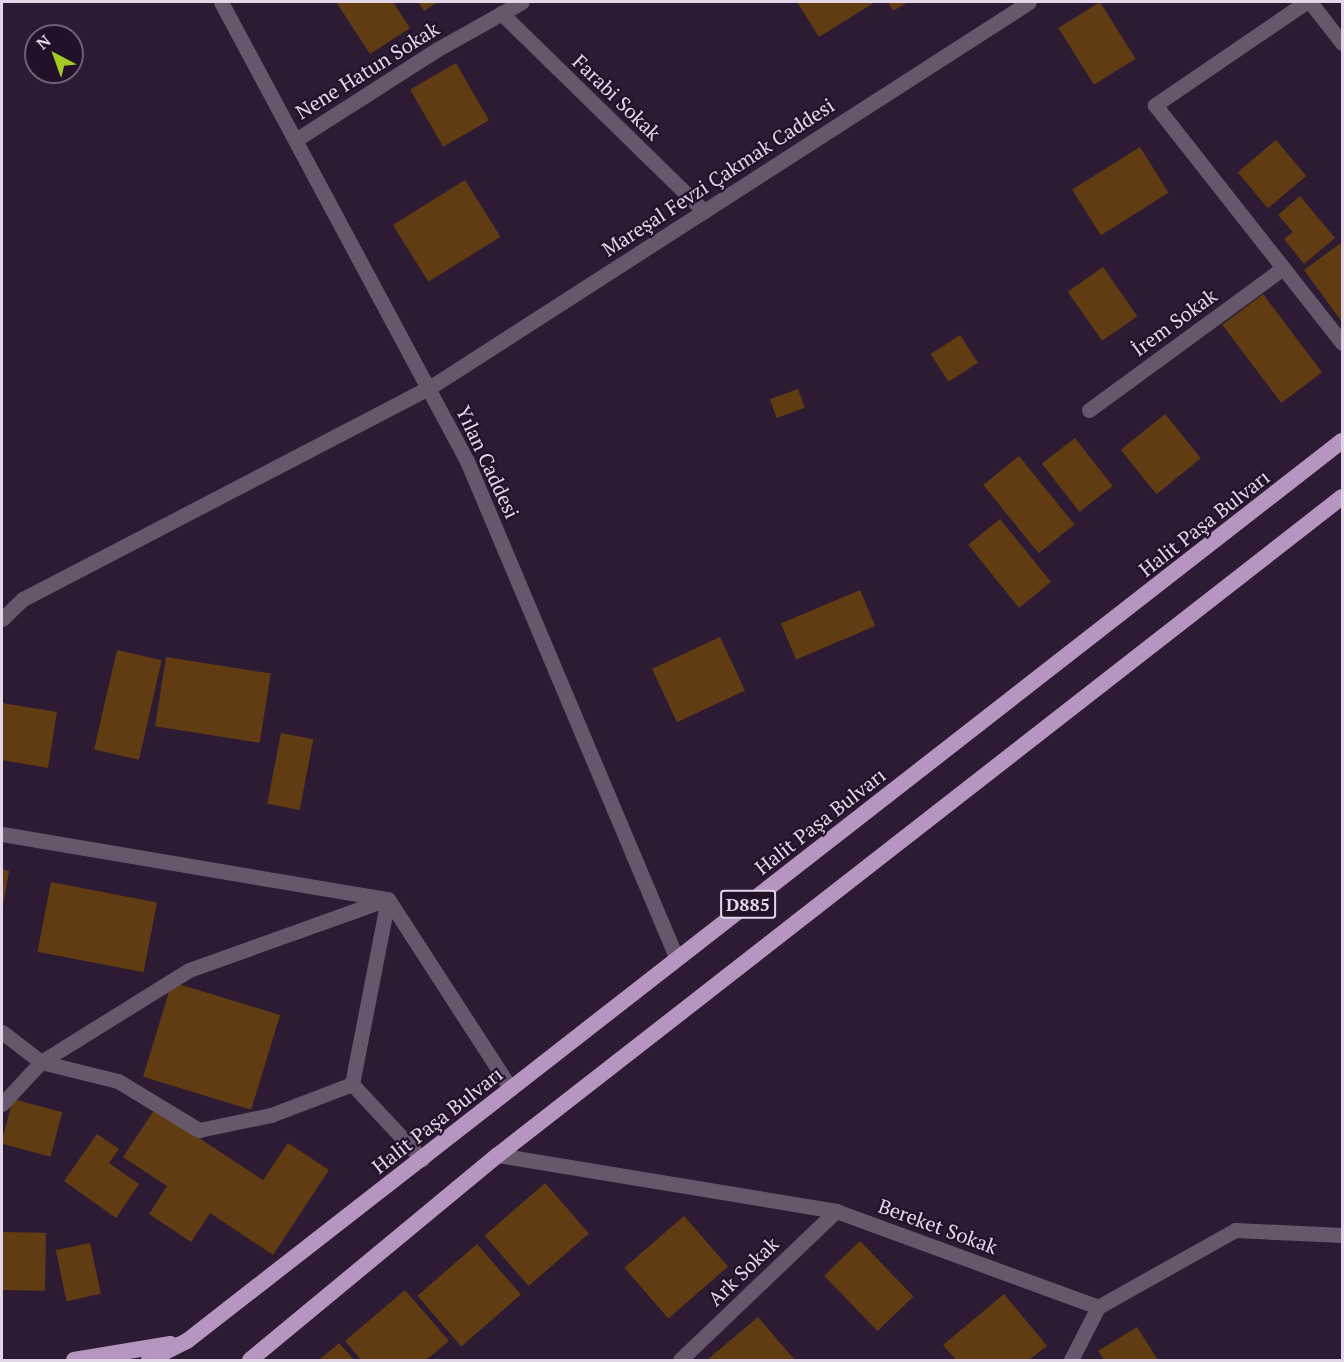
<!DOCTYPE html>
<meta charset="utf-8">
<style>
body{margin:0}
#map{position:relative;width:1344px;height:1362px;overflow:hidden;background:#2c1b33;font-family:"PT Serif",serif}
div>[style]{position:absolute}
.building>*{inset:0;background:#613c12;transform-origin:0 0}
.minor>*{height:15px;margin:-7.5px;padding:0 7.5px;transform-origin:7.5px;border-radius:7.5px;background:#66586a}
.trunk>*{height:16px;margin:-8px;padding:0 8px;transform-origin:8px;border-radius:8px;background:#b696c1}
span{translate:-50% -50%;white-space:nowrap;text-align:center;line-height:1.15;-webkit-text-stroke:4.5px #221129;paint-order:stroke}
.shield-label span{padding:2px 4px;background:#221129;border:2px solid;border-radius:4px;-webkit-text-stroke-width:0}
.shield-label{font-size:18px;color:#e3d7e7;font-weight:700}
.street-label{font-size:20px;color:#e3d7e7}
.frame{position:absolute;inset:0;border:3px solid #e3d7e7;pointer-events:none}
.north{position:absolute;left:24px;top:24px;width:60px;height:60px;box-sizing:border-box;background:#221129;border:2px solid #6f6075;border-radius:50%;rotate:319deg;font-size:16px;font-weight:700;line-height:24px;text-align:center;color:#e3d7e7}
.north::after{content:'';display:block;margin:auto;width:21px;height:27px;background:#a3c926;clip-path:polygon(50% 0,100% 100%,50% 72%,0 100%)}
</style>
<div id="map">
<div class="building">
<div style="clip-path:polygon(336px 2px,393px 2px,410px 28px,370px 54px)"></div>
<div style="clip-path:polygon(418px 2px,438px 2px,424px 11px)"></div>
<div style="clip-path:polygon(797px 2px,871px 2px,872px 4px,819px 37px)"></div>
<div style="clip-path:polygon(888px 2px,908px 2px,893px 11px)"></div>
<div style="left:1100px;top:2px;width:67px;height:49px;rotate:58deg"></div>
<div style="left:456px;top:63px;width:66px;height:53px;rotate:60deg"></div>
<div style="left:1276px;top:140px;width:47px;height:50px;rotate:50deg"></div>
<div style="left:1140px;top:147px;width:54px;height:80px;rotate:58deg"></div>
<div style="left:465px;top:180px;width:67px;height:85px;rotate:58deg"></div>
<div style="clip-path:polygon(1300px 196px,1335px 238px,1304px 264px,1284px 239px,1293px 232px,1278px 215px)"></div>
<div style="clip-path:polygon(1342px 242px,1342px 322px,1304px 270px)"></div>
<div style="left:1103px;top:267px;width:60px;height:43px;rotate:55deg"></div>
<div style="left:1263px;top:294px;width:98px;height:51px;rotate:53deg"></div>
<div style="left:960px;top:335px;width:33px;height:35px;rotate:57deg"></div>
<div style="left:798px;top:389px;width:20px;height:30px;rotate:70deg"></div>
<div style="left:1165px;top:414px;width:57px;height:57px;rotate:51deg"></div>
<div style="left:1075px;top:438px;width:61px;height:42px;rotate:52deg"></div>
<div style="left:1019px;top:456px;width:88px;height:46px;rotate:51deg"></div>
<div style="left:1000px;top:519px;width:81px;height:41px;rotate:51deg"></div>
<div style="left:860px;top:590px;width:39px;height:86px;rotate:67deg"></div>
<div style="left:720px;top:637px;width:59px;height:75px;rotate:65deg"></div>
<div style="left:117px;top:650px;width:46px;height:102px;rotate:13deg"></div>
<div style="left:166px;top:657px;width:106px;height:70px;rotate:9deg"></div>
<div style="clip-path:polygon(2px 703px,57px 712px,48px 768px,2px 760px)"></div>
<div style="left:281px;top:733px;width:33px;height:72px;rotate:11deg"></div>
<div style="clip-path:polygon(2px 869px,9px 871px,3px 905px,2px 905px)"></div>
<div style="left:51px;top:882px;width:108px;height:71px;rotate:11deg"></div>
<div style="left:172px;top:982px;width:113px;height:99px;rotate:17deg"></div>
<div style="left:13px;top:1099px;width:51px;height:46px;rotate:15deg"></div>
<div style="clip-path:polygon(155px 1109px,263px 1180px,288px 1143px,329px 1170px,273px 1255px,210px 1213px,191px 1242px,149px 1214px,167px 1186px,123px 1157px)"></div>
<div style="clip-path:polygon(97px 1134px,119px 1149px,109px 1163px,139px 1184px,116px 1218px,64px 1181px)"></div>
<div style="left:545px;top:1183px;width:67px;height:80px;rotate:49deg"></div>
<div style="left:684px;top:1216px;width:67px;height:79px;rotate:49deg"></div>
<div style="left:2px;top:1232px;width:44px;height:58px;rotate:1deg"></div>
<div style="left:860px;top:1241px;width:77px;height:50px;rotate:46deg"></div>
<div style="left:90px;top:1243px;width:52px;height:35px;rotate:78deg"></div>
<div style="left:477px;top:1244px;width:67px;height:79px;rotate:49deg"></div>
<div style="clip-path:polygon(405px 1290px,449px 1341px,426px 1360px,361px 1360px,345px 1341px)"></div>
<div style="clip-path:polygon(1004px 1294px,1047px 1346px,1029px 1360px,956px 1360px,943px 1345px)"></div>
<div style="clip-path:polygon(758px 1317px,795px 1360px,707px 1360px)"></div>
<div style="clip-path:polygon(1137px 1327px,1158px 1360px,1104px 1360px,1098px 1351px)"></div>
<div style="clip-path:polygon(339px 1343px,354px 1360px,319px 1360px)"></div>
</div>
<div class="minor">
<div style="left:221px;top:2px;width:521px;rotate:61.81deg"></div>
<div style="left:467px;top:461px;width:540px;rotate:67.14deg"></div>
<div style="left:1306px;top:2px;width:183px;rotate:145.7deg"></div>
<div style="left:1155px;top:105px;width:303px;rotate:51.8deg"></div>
<div style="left:1310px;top:2px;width:52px;rotate:52deg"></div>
<div style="left:501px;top:13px;width:284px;rotate:44.3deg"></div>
<div style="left:297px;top:139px;width:165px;rotate:-32.6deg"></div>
<div style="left:436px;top:50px;width:98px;rotate:-29.2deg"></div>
<div style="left:1089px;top:410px;width:240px;rotate:-36.2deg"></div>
<div style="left:2px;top:619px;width:29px;rotate:-44deg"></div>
<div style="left:23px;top:599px;width:458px;rotate:-27.5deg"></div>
<div style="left:429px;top:388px;width:713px;rotate:-32.75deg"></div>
<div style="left:2px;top:834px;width:391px;rotate:9.6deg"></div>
<div style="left:388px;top:899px;width:226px;rotate:57.1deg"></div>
<div style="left:2px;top:1032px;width:49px;rotate:37.6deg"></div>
<div style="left:41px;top:1062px;width:174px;rotate:-31.9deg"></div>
<div style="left:189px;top:970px;width:208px;rotate:-19.7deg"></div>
<div style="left:352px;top:1084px;width:188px;rotate:-79deg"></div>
<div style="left:2px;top:1104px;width:57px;rotate:-47.1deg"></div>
<div style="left:41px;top:1062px;width:79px;rotate:13.9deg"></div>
<div style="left:118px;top:1081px;width:95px;rotate:31.2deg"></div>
<div style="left:199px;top:1130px;width:74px;rotate:-11.8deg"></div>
<div style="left:271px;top:1115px;width:87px;rotate:-20.9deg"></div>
<div style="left:352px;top:1084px;width:103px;rotate:47deg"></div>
<div style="left:498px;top:1155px;width:343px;rotate:9.4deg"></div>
<div style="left:836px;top:1211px;width:279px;rotate:20.1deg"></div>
<div style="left:1098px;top:1307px;width:157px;rotate:-29.3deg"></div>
<div style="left:1235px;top:1230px;width:107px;rotate:2.7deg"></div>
<div style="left:680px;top:1360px;width:216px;rotate:-43.7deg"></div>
<div style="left:1071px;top:1360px;width:59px;rotate:-63deg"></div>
</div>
<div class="trunk">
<div style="left:74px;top:1360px;width:98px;rotate:-9.4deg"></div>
<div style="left:149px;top:1360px;width:42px;rotate:-26.6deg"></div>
<div style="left:187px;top:1341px;width:1464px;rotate:-37.93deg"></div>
<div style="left:250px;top:1360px;width:322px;rotate:-39.6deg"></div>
<div style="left:498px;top:1155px;width:1070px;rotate:-37.94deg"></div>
</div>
<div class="shield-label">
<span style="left:748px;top:904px">D885</span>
</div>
<div class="street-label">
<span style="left:367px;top:70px;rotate:-32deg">Nene Hatun Sokak</span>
<span style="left:617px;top:97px;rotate:44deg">Farabi Sokak</span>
<span style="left:718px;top:177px;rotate:-33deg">Mareşal Fevzi Çakmak Caddesi</span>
<span style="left:1174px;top:322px;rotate:-36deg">İrem Sokak</span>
<span style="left:488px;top:462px;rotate:65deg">Yılan Caddesi</span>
<span style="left:1204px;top:523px;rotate:-38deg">Halit Paşa Bulvarı</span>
<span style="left:820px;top:821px;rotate:-38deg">Halit Paşa Bulvarı</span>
<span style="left:437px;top:1120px;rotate:-38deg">Halit Paşa Bulvarı</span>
<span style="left:938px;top:1226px;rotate:20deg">Bereket Sokak</span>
<span style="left:743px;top:1271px;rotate:-44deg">Ark Sokak</span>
</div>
<div class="frame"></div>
<div class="north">N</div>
</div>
